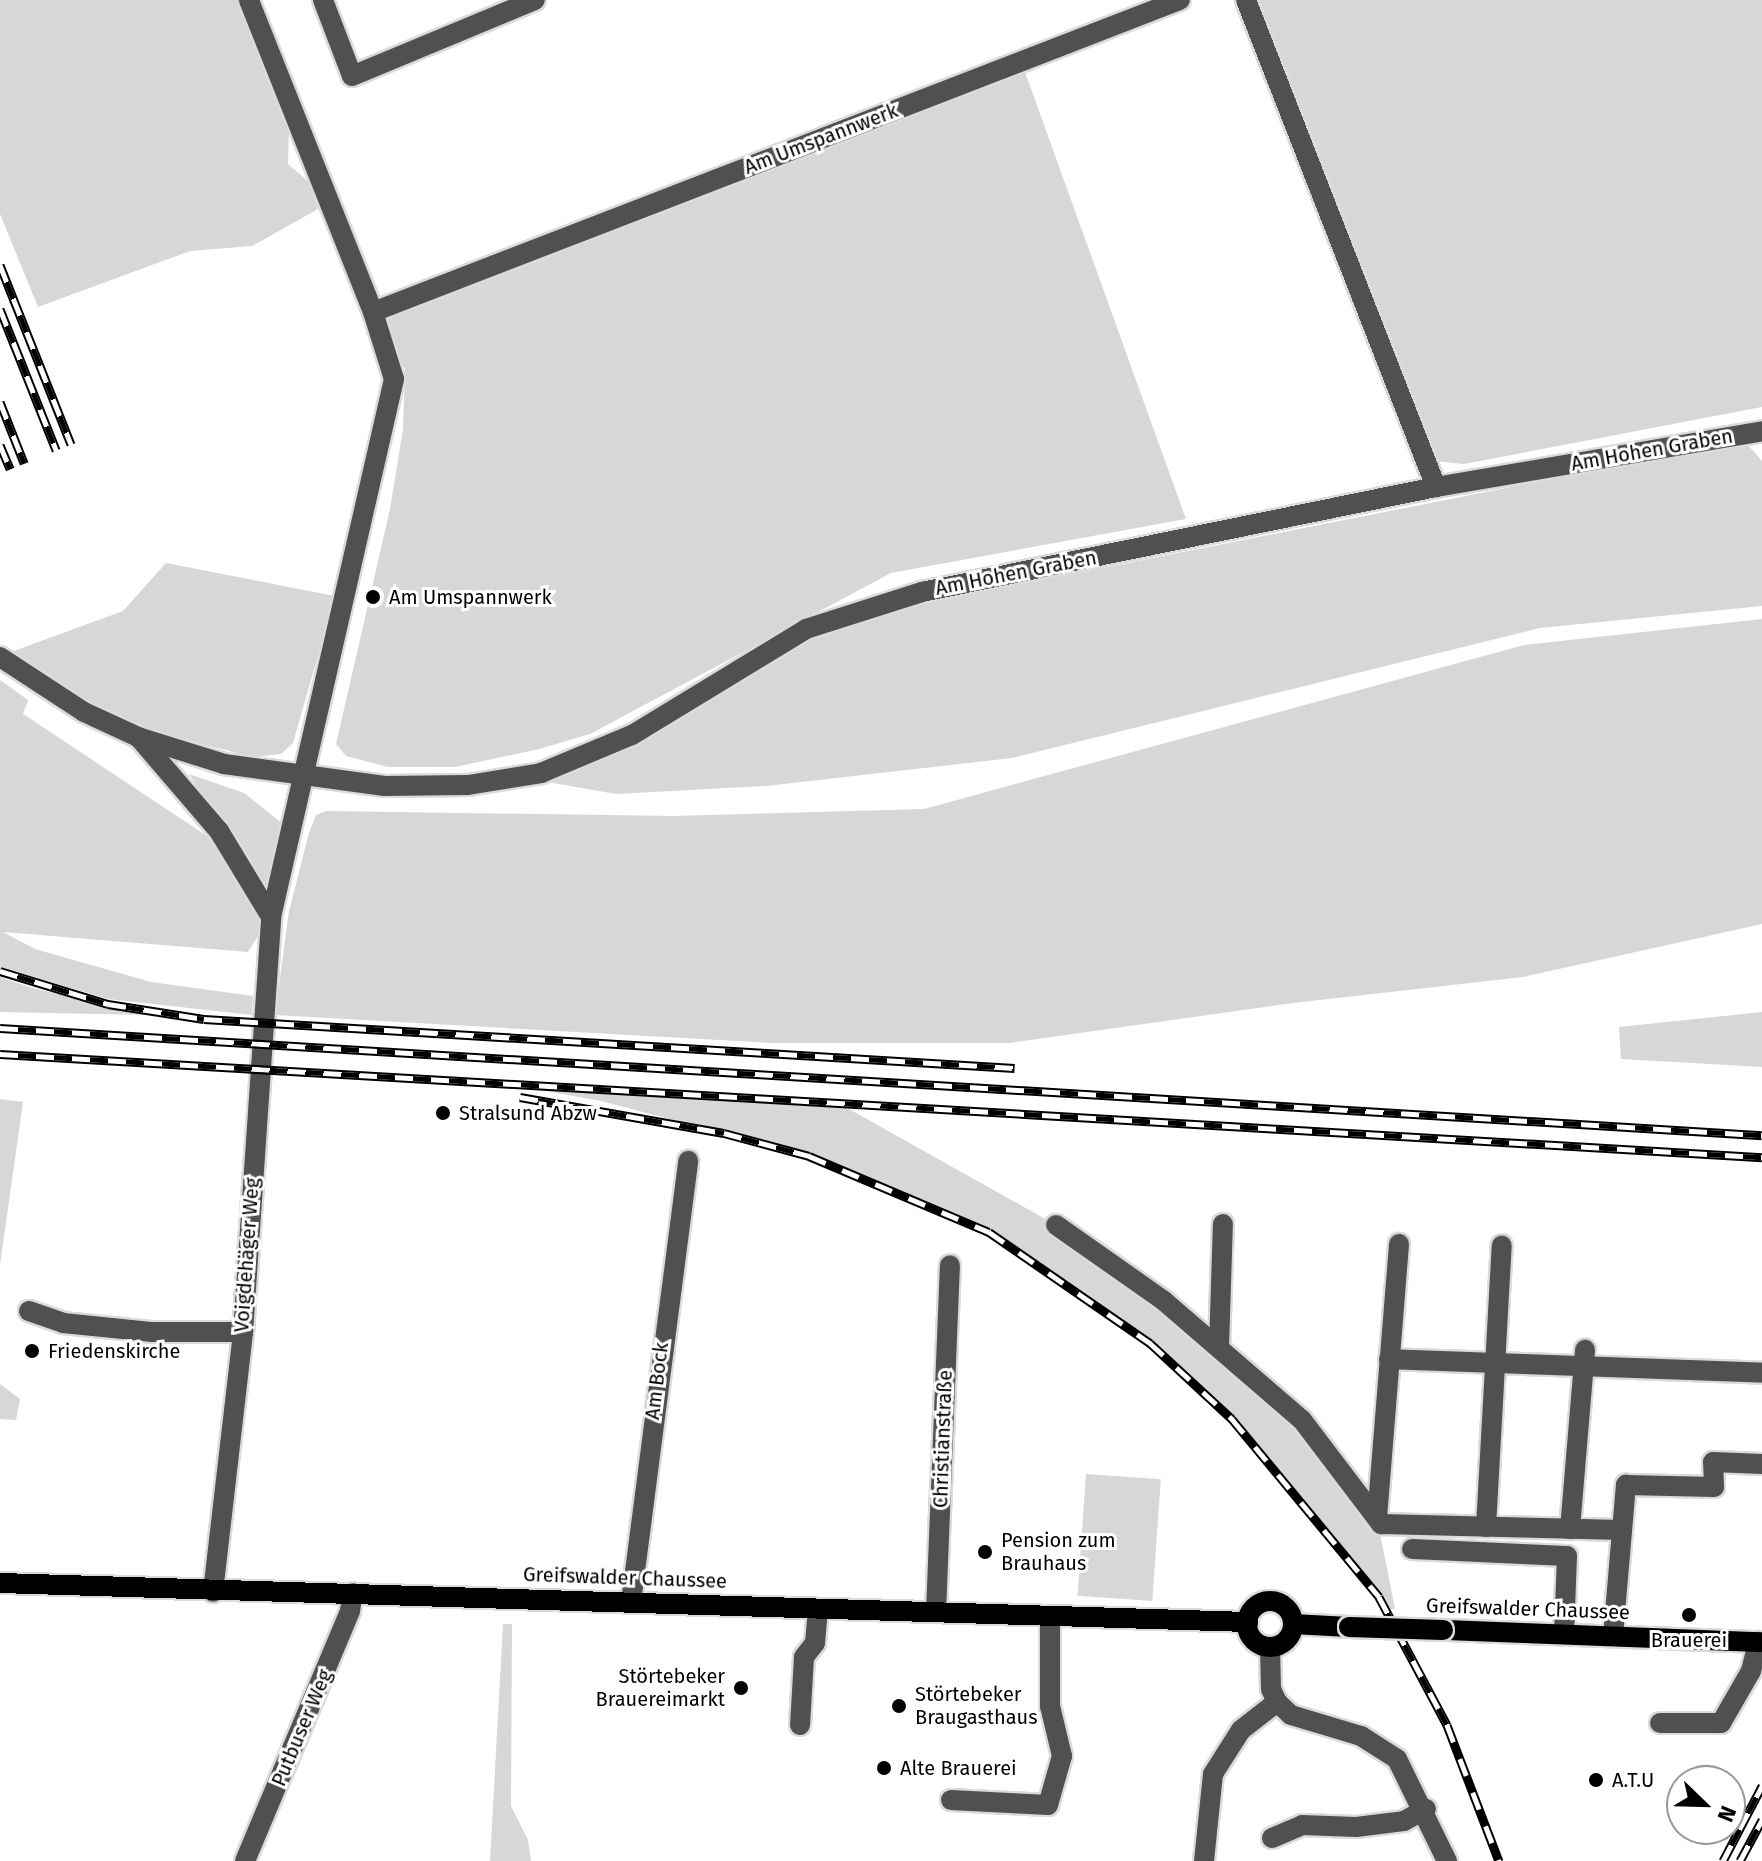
<!DOCTYPE html>
<meta charset="utf-8">
<style>
body{margin:0}
#map{position:relative;width:1762px;height:1861px;overflow:hidden;background:#fff;font-family:"Fira Sans",sans-serif}
div>[style]{position:absolute}
.green>*{inset:0;background:#d7d7d7;transform-origin:0 0}
.roads{filter:drop-shadow(2px 0 #dbdbdb) drop-shadow(-2px 0 #dbdbdb) drop-shadow(0 2px #dbdbdb) drop-shadow(0 -2px #dbdbdb)}
.minor>*{height:20px;margin:-10px;padding:0 10px;transform-origin:10px;border-radius:10px;background:#505050}
.major>*{height:20px;margin:-10px;padding:0 10px;transform-origin:10px;border-radius:10px;background:#000}
.major>.ring{margin:-10px;padding:0;box-sizing:content-box;background:none;border:20px solid #000;border-radius:50%}
.rail>*{height:9px;margin-top:-4.5px;transform-origin:0;background:repeating-linear-gradient(90deg,#fff 0 18px,#000 0 36px);box-sizing:border-box;border-block:2px solid #000}
.bridges{filter:drop-shadow(2px 0 #dbdbdb) drop-shadow(-2px 0 #dbdbdb) drop-shadow(0 2px #dbdbdb) drop-shadow(0 -2px #dbdbdb)}
.major-bridge>*{height:20px;margin:-10px;padding:0 10px;transform-origin:10px;border-radius:10px;background:#000}
.dots>*{width:22px;height:22px;translate:-50% -50%;box-sizing:border-box;border:4px solid #fff;border-radius:50%}
span{translate:-50% -50%;white-space:nowrap;text-align:center;line-height:1.15;-webkit-text-stroke:6px #fff;paint-order:stroke}
.street-label{font-size:20px;color:#000}
.poi-label{font-size:20px;color:#000}
.left{translate:0 -50%;text-align:left}
.right{translate:-100% -50%;text-align:right}
.north{position:absolute;left:1666px;top:1765px;width:80px;height:80px;box-sizing:border-box;background:#fff;border:2px solid #999;border-radius:50%;rotate:113deg;font-size:22px;font-weight:700;line-height:32px;text-align:center;color:#000}
.north::after{content:'';display:block;margin:auto;width:28px;height:36px;background:#000;clip-path:polygon(50% 0,100% 100%,50% 72%,0 100%)}
</style>
<div id="map">
<div class="green">
<div style="clip-path:polygon(0 0,240px 0,289px 126px,288px 164px,309px 182px,318px 209px,252px 246px,190px 251px,38px 307px,0 214px)"></div>
<div style="clip-path:polygon(1247px 0,1762px 0,1762px 407px,1464px 464px,1434px 461px)"></div>
<div style="clip-path:polygon(1021px 61px,1186px 519px,891px 573px,590px 734px,539px 749px,455px 767px,388px 767px,346px 756px,336px 744px,390px 509px,403px 429px,405px 369px,373px 312px)"></div>
<div style="clip-path:polygon(1733px 443px,1746px 443px,1762px 461px,1762px 606px,1540px 628px,1012px 758px,766px 786px,616px 794px,547px 782px,645px 740px,764px 663px,826px 632px,895px 609px)"></div>
<div style="clip-path:polygon(166px 563px,335px 596px,293px 743px,281px 754px,253px 757px,159px 733px,64px 690px,11px 652px,123px 611px)"></div>
<div style="clip-path:polygon(1762px 619px,1762px 924px,1523px 977px,1293px 1003px,1009px 1043px,772px 1043px,275px 1015px,289px 911px,309px 833px,316px 815px,326px 811px,673px 816px,924px 809px,1524px 645px)"></div>
<div style="clip-path:polygon(0 680px,28px 700px,23px 714px,210px 838px,239px 876px,261px 920px,261px 931px,248px 952px,3px 932px,35px 949px,151px 982px,253px 996px,252px 1015px,108px 999px,0 967px)"></div>
<div style="clip-path:polygon(189px 774px,244px 793px,283px 824px,269px 886px,263px 889px)"></div>
<div style="clip-path:polygon(0 977px,33px 988px,147px 1015px,0 1012px)"></div>
<div style="clip-path:polygon(1762px 1012px,1762px 1067px,1621px 1059px,1619px 1027px)"></div>
<div style="clip-path:polygon(524px 1087px,840px 1104px,1056px 1225px,1302px 1420px,1377px 1518px,1395px 1609px,1388px 1609px,1232px 1419px,1150px 1343px,989px 1232px,809px 1156px,601px 1101px)"></div>
<div style="clip-path:polygon(0 1099px,23px 1102px,0 1265px)"></div>
<div style="clip-path:polygon(0 1384px,20px 1399px,16px 1420px,0 1419px)"></div>
<div style="left:1086px;top:1474px;width:75px;height:122px;rotate:4deg"></div>
<div style="clip-path:polygon(503px 1624px,512px 1624px,511px 1806px,528px 1840px,531px 1861px,490px 1861px)"></div>
</div>
<div class="roads">
<div class="minor">
<div style="left:323px;top:0;width:81px;rotate:69.1deg"></div>
<div style="left:352px;top:76px;width:198px;rotate:-22.6deg"></div>
<div style="left:1246px;top:0;width:523px;rotate:68.69deg"></div>
<div style="left:373px;top:312px;width:865px;rotate:-21.14deg"></div>
<div style="left:0;top:657px;width:100px;rotate:33.2deg"></div>
<div style="left:84px;top:712px;width:60px;rotate:24.8deg"></div>
<div style="left:138px;top:737px;width:90px;rotate:17.4deg"></div>
<div style="left:224px;top:764px;width:162px;rotate:7.8deg"></div>
<div style="left:385px;top:786px;width:83px;rotate:-0.7deg"></div>
<div style="left:468px;top:785px;width:74px;rotate:-9.3deg"></div>
<div style="left:541px;top:773px;width:99px;rotate:-22.7deg"></div>
<div style="left:632px;top:735px;width:204px;rotate:-31.3deg"></div>
<div style="left:806px;top:629px;width:122px;rotate:-17.7deg"></div>
<div style="left:922px;top:592px;width:525px;rotate:-11.55deg"></div>
<div style="left:1436px;top:487px;width:331px;rotate:-9.7deg"></div>
<div style="left:141px;top:740px;width:120px;rotate:49.4deg"></div>
<div style="left:219px;top:831px;width:100px;rotate:58.8deg"></div>
<div style="left:1056px;top:1225px;width:132px;rotate:35.1deg"></div>
<div style="left:1164px;top:1301px;width:182px;rotate:40.8deg"></div>
<div style="left:1302px;top:1420px;width:131px;rotate:52.8deg"></div>
<div style="left:1381px;top:1524px;width:241px;rotate:1.4deg"></div>
<div style="left:29px;top:1311px;width:36px;rotate:19deg"></div>
<div style="left:63px;top:1323px;width:88px;rotate:5.8deg"></div>
<div style="left:151px;top:1332px;width:92px"></div>
<div style="left:1219px;top:1348px;width:124px;rotate:-88.2deg"></div>
<div style="left:1389px;top:1359px;width:373px;rotate:2.1deg"></div>
<div style="left:1377px;top:1518px;width:275px;rotate:-85.4deg"></div>
<div style="left:1486px;top:1527px;width:282px;rotate:-86.8deg"></div>
<div style="left:1570px;top:1529px;width:180px;rotate:-85.2deg"></div>
<div style="left:1412px;top:1549px;width:155px;rotate:2.6deg"></div>
<div style="left:1567px;top:1556px;width:78px;rotate:92.2deg"></div>
<div style="left:213px;top:1592px;width:262px;rotate:-83.4deg"></div>
<div style="left:243px;top:1332px;width:416px;rotate:-86.1deg"></div>
<div style="left:271px;top:917px;width:552px;rotate:-77.12deg"></div>
<div style="left:394px;top:379px;width:70px;rotate:-107.4deg"></div>
<div style="left:373px;top:312px;width:336px;rotate:-111.7deg"></div>
<div style="left:631px;top:1602px;width:445px;rotate:-82.6deg"></div>
<div style="left:936px;top:1612px;width:347px;rotate:-87.7deg"></div>
<div style="left:1613px;top:1636px;width:152px;rotate:-85.1deg"></div>
<div style="left:1626px;top:1485px;width:88px;rotate:1.3deg"></div>
<div style="left:1714px;top:1487px;width:25px;rotate:-92deg"></div>
<div style="left:1713px;top:1462px;width:49px;rotate:2.3deg"></div>
<div style="left:1270px;top:1647px;width:42px;rotate:88.6deg"></div>
<div style="left:1271px;top:1689px;width:14px;rotate:65deg"></div>
<div style="left:1277px;top:1702px;width:19px;rotate:43deg"></div>
<div style="left:1291px;top:1715px;width:73px;rotate:16.7deg"></div>
<div style="left:1361px;top:1736px;width:43px;rotate:32.6deg"></div>
<div style="left:1397px;top:1759px;width:114px;rotate:63.9deg"></div>
<div style="left:1660px;top:1723px;width:61px"></div>
<div style="left:1721px;top:1723px;width:60px;rotate:-60deg"></div>
<div style="left:1751px;top:1671px;width:30px;rotate:-76deg"></div>
<div style="left:800px;top:1725px;width:68px;rotate:-86.6deg"></div>
<div style="left:804px;top:1657px;width:18px;rotate:-52deg"></div>
<div style="left:815px;top:1643px;width:34px;rotate:-85deg"></div>
<div style="left:951px;top:1800px;width:97px;rotate:3deg"></div>
<div style="left:1048px;top:1805px;width:51px;rotate:-74.1deg"></div>
<div style="left:1062px;top:1756px;width:51px;rotate:-103.5deg"></div>
<div style="left:1050px;top:1706px;width:90px;rotate:-90deg"></div>
<div style="left:1272px;top:1838px;width:33px;rotate:-23deg"></div>
<div style="left:1302px;top:1825px;width:54px;rotate:2.1deg"></div>
<div style="left:1356px;top:1827px;width:48px;rotate:-7.1deg"></div>
<div style="left:1404px;top:1821px;width:25px;rotate:-29deg"></div>
<div style="left:245px;top:1861px;width:271px;rotate:-67.2deg"></div>
<div style="left:350px;top:1611px;width:18px;rotate:-81deg"></div>
<div style="left:1204px;top:1861px;width:87px;rotate:-84.1deg"></div>
<div style="left:1213px;top:1774px;width:52px;rotate:-57.5deg"></div>
<div style="left:1241px;top:1730px;width:46px;rotate:-37.9deg"></div>
</div>
<div class="major">
<div style="left:0;top:1583px;width:1249px;rotate:1.79deg"></div>
<div class="ring" style="left:1247px;top:1601px;width:26px;height:26px"></div>
<div style="left:1293px;top:1624px;width:56px;rotate:3.1deg"></div>
<div style="left:1443px;top:1630px;width:319px;rotate:2.2deg"></div>
</div>
</div>
<div class="rail">
<div style="left:0;top:265px;width:193px;rotate:68.4deg"></div>
<div style="left:0;top:309px;width:152px;rotate:68.3deg"></div>
<div style="left:0;top:402px;width:66px;rotate:68.5deg"></div>
<div style="left:0;top:445px;width:26px;rotate:67deg"></div>
<div style="left:0;top:971px;width:113px;rotate:17deg"></div>
<div style="left:108px;top:1004px;width:97px;rotate:8.9deg"></div>
<div style="left:204px;top:1019px;width:812px;rotate:3.46deg"></div>
<div style="left:0;top:1028px;width:1765px;rotate:3.48deg"></div>
<div style="left:0;top:1054px;width:1765px;rotate:3.35deg"></div>
<div style="left:520px;top:1097px;width:207px;rotate:10deg"></div>
<div style="left:724px;top:1133px;width:88px;rotate:15.1deg"></div>
<div style="left:809px;top:1156px;width:195px;rotate:22.9deg"></div>
<div style="left:989px;top:1232px;width:196px;rotate:34.6deg"></div>
<div style="left:1150px;top:1343px;width:112px;rotate:42.8deg"></div>
<div style="left:1232px;top:1419px;width:231px;rotate:50.4deg"></div>
<div style="left:1379px;top:1597px;width:145px;rotate:62deg"></div>
<div style="left:1447px;top:1725px;width:146px;rotate:69.1deg"></div>
<div style="left:1723px;top:1861px;width:85px;rotate:-62.5deg"></div>
<div style="left:1740px;top:1861px;width:47px;rotate:-61.8deg"></div>
</div>
<div class="bridges">
<div class="major-bridge">
<div style="left:1349px;top:1627px;width:94px;rotate:1.8deg"></div>
</div>
</div>
<div class="dots">
<div style="left:373px;top:597px;background:#000"></div>
<div style="left:443px;top:1113px;background:#000"></div>
<div style="left:32px;top:1351px;background:#000"></div>
<div style="left:985px;top:1552px;background:#000"></div>
<div style="left:1689px;top:1615px;background:#000"></div>
<div style="left:741px;top:1688px;background:#000"></div>
<div style="left:899px;top:1706px;background:#000"></div>
<div style="left:884px;top:1768px;background:#000"></div>
<div style="left:1596px;top:1780px;background:#000"></div>
</div>
<div class="street-label">
<span style="left:821px;top:139px;rotate:-21deg">Am Umspannwerk</span>
<span style="left:1652px;top:450px;rotate:-10deg">Am Hohen Graben</span>
<span style="left:1016px;top:573px;rotate:-11deg">Am Hohen Graben</span>
<span style="left:247px;top:1255px;rotate:-86deg">Voigdehäger Weg</span>
<span style="left:657px;top:1381px;rotate:-83deg">Am Bock</span>
<span style="left:943px;top:1439px;rotate:-88deg">Christianstraße</span>
<span style="left:625px;top:1578px;rotate:2deg">Greifswalder Chaussee</span>
<span style="left:1528px;top:1609px;rotate:2deg">Greifswalder Chaussee</span>
<span style="left:302px;top:1728px;rotate:-67deg">Putbuser Weg</span>
</div>
<div class="poi-label">
<span class="left" style="left:389px;top:597px">Am Umspannwerk</span>
<span class="left" style="left:459px;top:1113px">Stralsund Abzw</span>
<span class="left" style="left:48px;top:1351px">Friedenskirche</span>
<span class="left" style="left:1001px;top:1552px">Pension zum<br>Brauhaus</span>
<span style="left:1689px;top:1640px">Brauerei</span>
<span class="right" style="left:725px;top:1688px">Störtebeker<br>Brauereimarkt</span>
<span class="left" style="left:915px;top:1706px">Störtebeker<br>Braugasthaus</span>
<span class="left" style="left:900px;top:1768px">Alte Brauerei</span>
<span class="left" style="left:1612px;top:1780px">A.T.U</span>
</div>
<div class="north">N</div>
</div>
